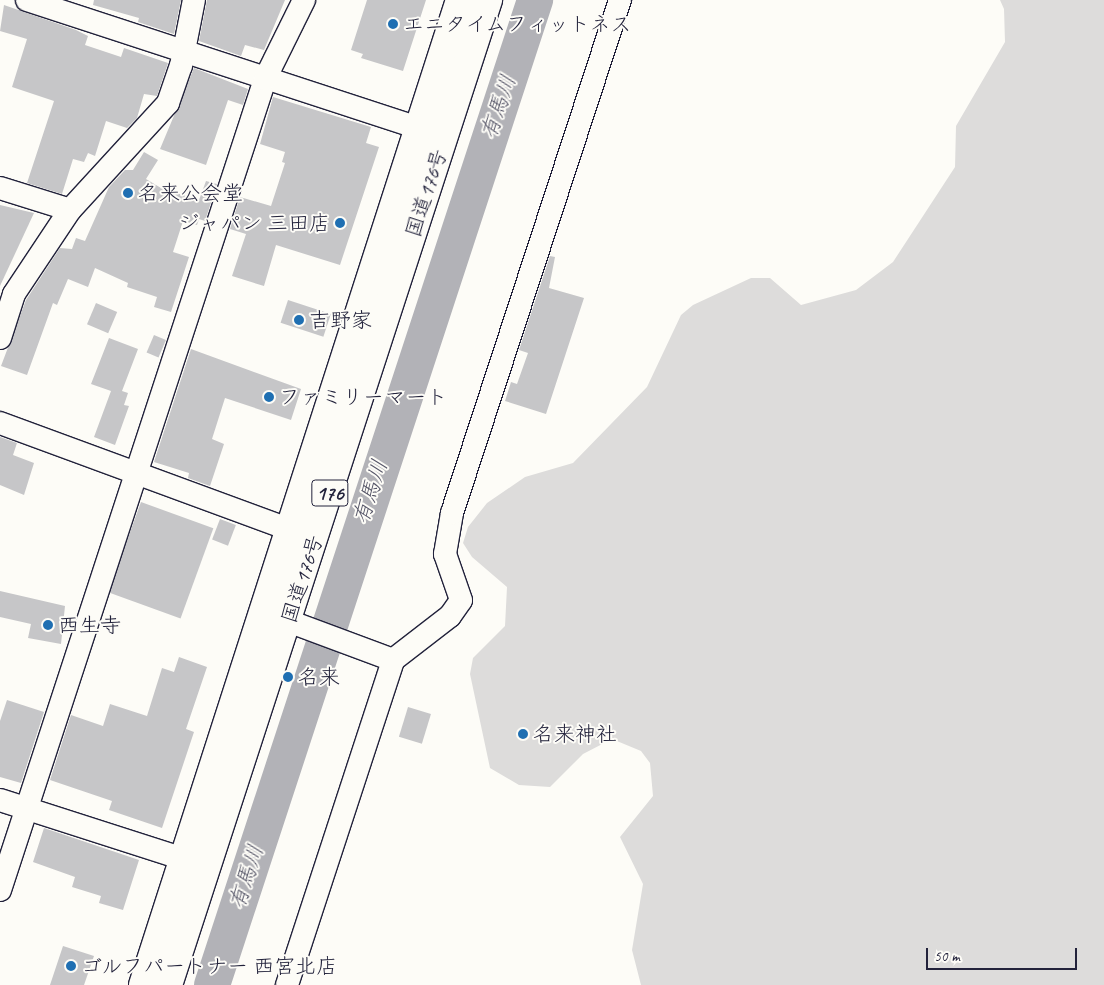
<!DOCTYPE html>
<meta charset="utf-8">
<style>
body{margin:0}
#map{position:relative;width:1104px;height:985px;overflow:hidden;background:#fdfcf7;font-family:Caveat,"Klee One",sans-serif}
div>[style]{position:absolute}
.green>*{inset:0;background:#dddcdb}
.river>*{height:36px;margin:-18px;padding:0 18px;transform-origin:18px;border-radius:18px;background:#b2b2b7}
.building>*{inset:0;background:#c6c6c8;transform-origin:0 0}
.roads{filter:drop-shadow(1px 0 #22223b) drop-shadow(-1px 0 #22223b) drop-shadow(0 1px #22223b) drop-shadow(0 -1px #22223b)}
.minor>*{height:22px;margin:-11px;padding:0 11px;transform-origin:11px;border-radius:11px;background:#fdfcf7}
.trunk>*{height:28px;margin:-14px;padding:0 14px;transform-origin:14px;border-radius:14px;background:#fdfcf7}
.dots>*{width:14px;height:14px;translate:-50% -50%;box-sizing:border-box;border:2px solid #fdfcf7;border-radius:50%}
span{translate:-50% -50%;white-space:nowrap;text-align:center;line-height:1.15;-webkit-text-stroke:4px #fdfcf7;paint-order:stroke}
.shield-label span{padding:1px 4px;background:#fdfcf7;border:1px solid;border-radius:4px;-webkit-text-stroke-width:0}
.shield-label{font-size:20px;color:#22223b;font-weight:700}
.poi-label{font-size:21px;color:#22223b}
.left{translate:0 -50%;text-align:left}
.right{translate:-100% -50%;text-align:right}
.street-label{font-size:21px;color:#22223b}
.water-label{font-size:22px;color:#545466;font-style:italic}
.scale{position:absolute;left:926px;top:948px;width:151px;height:22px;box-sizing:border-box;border:2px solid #22223b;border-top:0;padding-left:6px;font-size:15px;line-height:18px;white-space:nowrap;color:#22223b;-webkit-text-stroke:4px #fdfcf7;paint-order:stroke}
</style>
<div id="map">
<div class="green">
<div style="clip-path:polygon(1000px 0,1104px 0,1104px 985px,641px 985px,632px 950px,643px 884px,620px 837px,653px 796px,650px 763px,641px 751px,612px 739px,583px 754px,550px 787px,519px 785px,490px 768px,470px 674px,473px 658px,505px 626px,507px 587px,472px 557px,463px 543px,468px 527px,487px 503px,525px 477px,573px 463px,647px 387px,681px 315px,693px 305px,751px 278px,770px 278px,801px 305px,856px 290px,893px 262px,955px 167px,956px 126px,1005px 42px,1004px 9px)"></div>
</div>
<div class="river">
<div style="left:212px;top:985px;width:1037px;rotate:-71.84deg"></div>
</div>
<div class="building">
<div style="clip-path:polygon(94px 0,181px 0,174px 34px,138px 22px,139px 18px,93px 5px)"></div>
<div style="clip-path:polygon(207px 0,285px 0,264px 50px,245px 45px,241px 56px,199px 41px)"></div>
<div style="clip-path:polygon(367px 0,426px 0,403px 71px,361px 58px,363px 54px,351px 50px)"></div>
<div style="clip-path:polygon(4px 5px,76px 30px,88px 36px,85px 45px,121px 57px,124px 48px,168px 63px,157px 96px,144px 94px,137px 118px,127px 128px,106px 121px,95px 156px,88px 153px,84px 162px,73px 159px,62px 194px,27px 183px,54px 101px,12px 87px,27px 39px,0 31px)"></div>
<div style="clip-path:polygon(194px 68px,248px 89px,243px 105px,228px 100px,206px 165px,160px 149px)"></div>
<div style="clip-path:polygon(273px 97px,371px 127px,366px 143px,379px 147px,340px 265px,276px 245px,264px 286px,232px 276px,246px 234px,230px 229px,240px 197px,271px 206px,285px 163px,282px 162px,285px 152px,260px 144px)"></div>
<div style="clip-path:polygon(144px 152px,158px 160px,146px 179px,161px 188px,199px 200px,206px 181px,217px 184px,205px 221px,199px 219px,197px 225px,183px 221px,173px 252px,189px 257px,171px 312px,154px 307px,157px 297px,127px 287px,128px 283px,95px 268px,88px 287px,68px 279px,57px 305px,53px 303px,27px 375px,1px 366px,26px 300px,60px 248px,72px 249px,76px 238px,85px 241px,109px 187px,125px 170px,133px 170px)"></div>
<div style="clip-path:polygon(0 205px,34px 213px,0 286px)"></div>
<div style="clip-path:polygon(550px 256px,555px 257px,549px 288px,584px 298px,546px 414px,505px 401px,511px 382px,517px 384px,528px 353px,519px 350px)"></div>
<div style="left:288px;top:300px;width:45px;height:24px;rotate:18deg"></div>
<div style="left:96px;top:303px;width:23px;height:23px;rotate:23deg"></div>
<div style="left:154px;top:335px;width:13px;height:19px;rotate:23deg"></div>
<div style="clip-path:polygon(109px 338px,138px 349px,122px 391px,128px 393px,124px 405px,129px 406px,115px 445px,94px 437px,111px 391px,91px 384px)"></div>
<div style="clip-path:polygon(191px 349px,301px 389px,291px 420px,225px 398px,212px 439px,224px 444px,210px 486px,188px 478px,189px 473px,154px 462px)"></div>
<div style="clip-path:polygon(0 437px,17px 443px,13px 455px,34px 463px,24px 495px,0 485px)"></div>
<div style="left:141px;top:502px;width:77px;height:96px;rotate:20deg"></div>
<div style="left:220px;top:519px;width:17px;height:22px;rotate:21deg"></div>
<div style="clip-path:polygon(0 591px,65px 606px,61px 644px,28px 638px,31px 624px,0 617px)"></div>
<div style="clip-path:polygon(179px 657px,207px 667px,186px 729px,194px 732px,162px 828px,109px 810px,112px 801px,50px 780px,71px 715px,103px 726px,110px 704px,147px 716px,162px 668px,174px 672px)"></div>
<div style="clip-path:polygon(7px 700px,44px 712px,21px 783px,0 777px,0 721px)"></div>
<div style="left:408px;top:707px;width:24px;height:31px;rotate:17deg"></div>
<div style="clip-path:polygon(44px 828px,139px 860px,123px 910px,99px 903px,101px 896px,72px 887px,75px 877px,33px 862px)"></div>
<div style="clip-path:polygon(63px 946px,94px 956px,84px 985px,50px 985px)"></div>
</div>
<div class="roads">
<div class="minor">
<div style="left:27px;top:0;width:411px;rotate:18.1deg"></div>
<div style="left:0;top:188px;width:73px;rotate:17.4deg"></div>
<div style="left:0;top:338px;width:46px;rotate:-72.3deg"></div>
<div style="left:14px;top:294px;width:101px;rotate:-56.3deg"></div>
<div style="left:70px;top:210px;width:145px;rotate:-47.5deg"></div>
<div style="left:168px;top:103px;width:39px;rotate:-71deg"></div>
<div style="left:181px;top:66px;width:67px;rotate:-78.9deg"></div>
<div style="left:0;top:423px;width:325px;rotate:20.2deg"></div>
<div style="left:288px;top:621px;width:112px;rotate:20.4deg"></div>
<div style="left:0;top:800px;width:193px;rotate:17.8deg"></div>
<div style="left:0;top:890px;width:853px;rotate:-71.9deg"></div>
<div style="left:265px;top:79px;width:88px;rotate:-63.7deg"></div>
<div style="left:287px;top:985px;width:342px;rotate:-71.9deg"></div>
<div style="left:393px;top:660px;width:72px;rotate:-37.7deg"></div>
<div style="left:450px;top:616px;width:19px;rotate:-55deg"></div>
<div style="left:461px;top:600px;width:49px;rotate:-109.2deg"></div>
<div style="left:445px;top:554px;width:42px;rotate:-80.3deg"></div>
<div style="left:452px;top:513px;width:540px;rotate:-71.87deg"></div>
</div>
<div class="trunk">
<div style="left:143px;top:985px;width:1035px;rotate:-72.16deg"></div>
<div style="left:168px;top:985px;width:1036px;rotate:-72deg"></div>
</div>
</div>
<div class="dots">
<div style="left:393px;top:24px;background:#1f6fb2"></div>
<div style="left:128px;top:193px;background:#1f6fb2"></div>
<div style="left:340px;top:223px;background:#1f6fb2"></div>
<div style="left:299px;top:320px;background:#1f6fb2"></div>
<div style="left:269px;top:397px;background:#1f6fb2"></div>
<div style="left:48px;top:625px;background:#1f6fb2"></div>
<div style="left:288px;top:677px;background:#1f6fb2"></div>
<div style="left:523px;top:734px;background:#1f6fb2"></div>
<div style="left:71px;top:966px;background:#1f6fb2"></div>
</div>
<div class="shield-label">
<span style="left:330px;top:493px">176</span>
</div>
<div class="poi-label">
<span class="left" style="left:403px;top:24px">エニタイムフィットネス</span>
<span class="left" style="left:138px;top:193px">名来公会堂</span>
<span class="right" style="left:330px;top:223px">ジャパン 三田店</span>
<span class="left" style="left:309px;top:320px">吉野家</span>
<span class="left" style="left:279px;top:397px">ファミリーマート</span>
<span class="left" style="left:58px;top:625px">西生寺</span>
<span class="left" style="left:298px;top:677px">名来</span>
<span class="left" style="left:533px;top:734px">名来神社</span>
<span class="left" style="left:81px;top:966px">ゴルフパートナー 西宮北店</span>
</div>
<div class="street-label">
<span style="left:426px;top:193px;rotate:-72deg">国道176号</span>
<span style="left:302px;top:579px;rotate:-72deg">国道176号</span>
</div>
<div class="water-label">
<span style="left:499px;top:107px;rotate:-71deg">有馬川</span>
<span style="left:371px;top:492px;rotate:-72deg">有馬川</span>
<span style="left:247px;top:877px;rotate:-72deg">有馬川</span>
</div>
<div class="scale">50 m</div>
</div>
